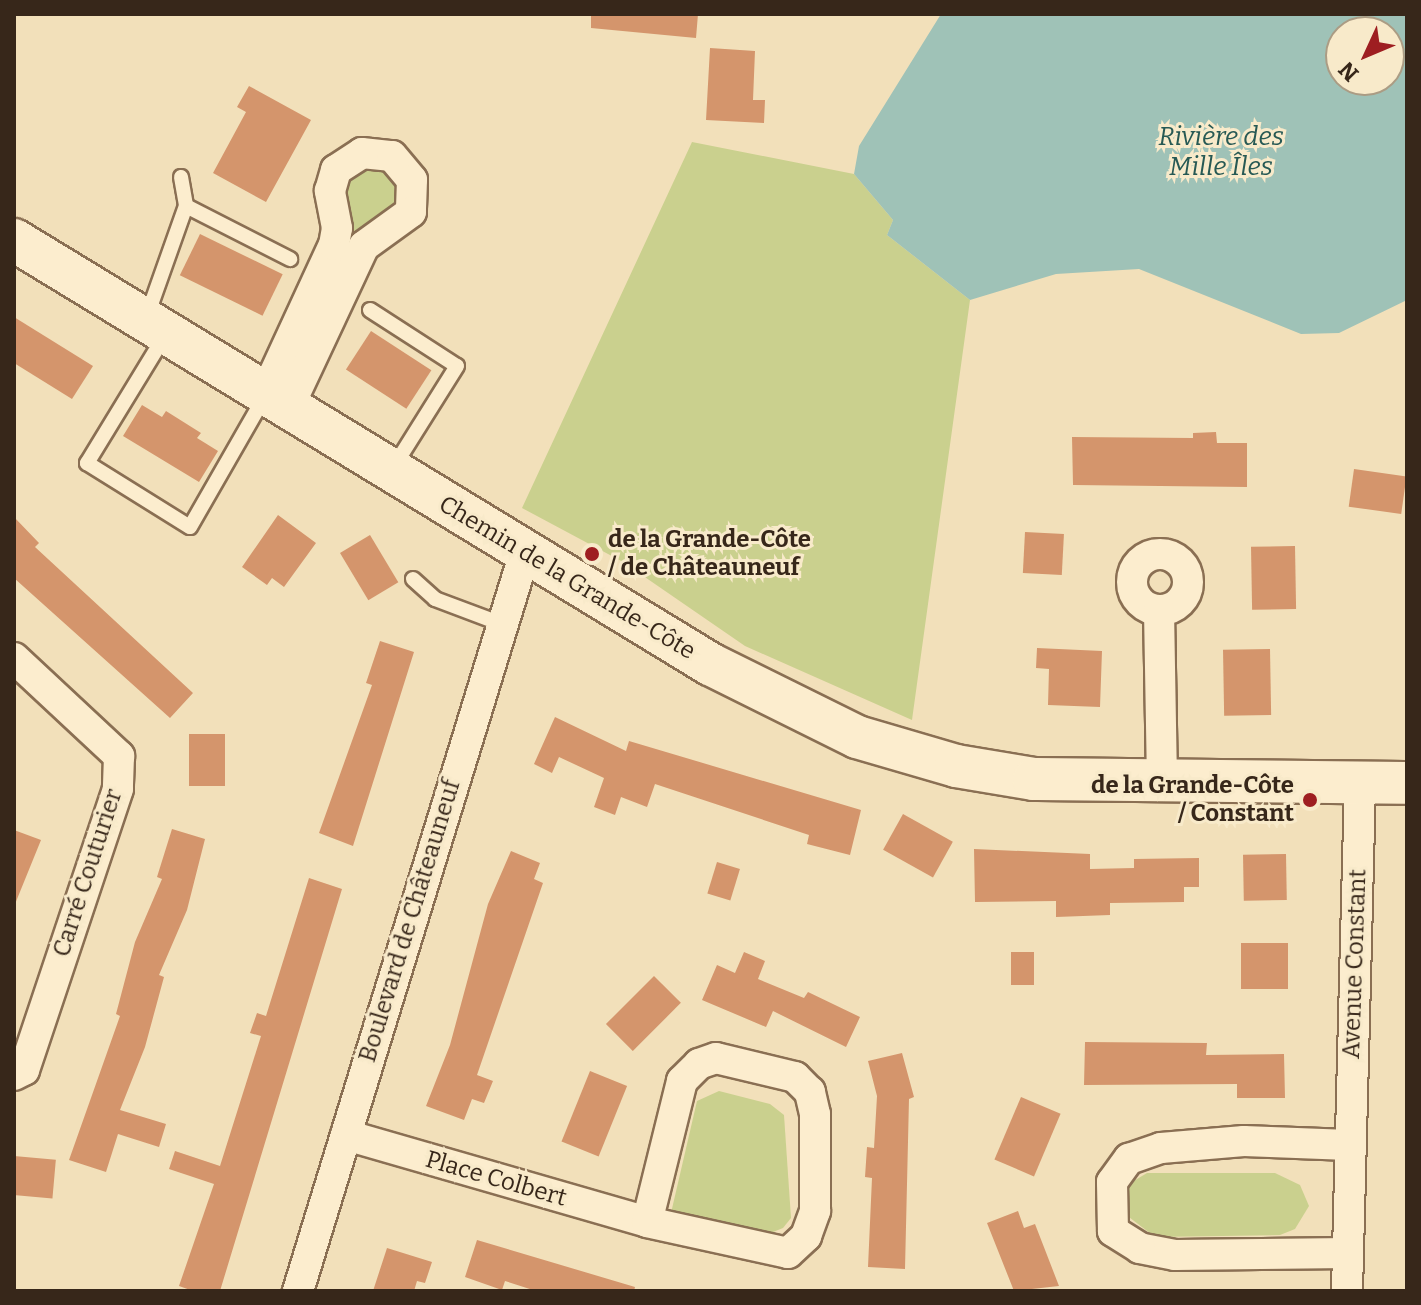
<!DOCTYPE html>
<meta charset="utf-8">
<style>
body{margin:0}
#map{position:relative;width:1421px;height:1305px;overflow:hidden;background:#f2e0ba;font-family:Bitter,serif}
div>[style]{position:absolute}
.green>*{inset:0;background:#cad08e}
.water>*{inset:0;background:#9fc2b7}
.building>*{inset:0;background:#d4956c;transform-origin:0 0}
.roads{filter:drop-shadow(2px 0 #8a6f53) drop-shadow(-2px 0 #8a6f53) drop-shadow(0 2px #8a6f53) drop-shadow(0 -2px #8a6f53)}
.service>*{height:14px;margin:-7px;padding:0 7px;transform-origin:7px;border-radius:7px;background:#fcedce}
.minor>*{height:30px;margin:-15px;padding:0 15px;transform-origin:15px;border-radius:15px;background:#fcedce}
.minor>.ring{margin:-15px;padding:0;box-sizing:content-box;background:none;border:30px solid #fcedce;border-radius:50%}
.secondary>*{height:42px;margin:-21px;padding:0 21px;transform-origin:21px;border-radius:21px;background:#fcedce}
.dots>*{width:22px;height:22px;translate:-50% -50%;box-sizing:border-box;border:4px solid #f8eaca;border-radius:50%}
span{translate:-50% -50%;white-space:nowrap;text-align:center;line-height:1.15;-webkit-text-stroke:6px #f8eaca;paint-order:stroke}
.poi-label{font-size:24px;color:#37271a;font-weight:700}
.left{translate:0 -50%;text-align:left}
.right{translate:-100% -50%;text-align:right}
.street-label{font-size:24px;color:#37271a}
.water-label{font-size:26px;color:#275954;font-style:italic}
.frame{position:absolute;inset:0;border:16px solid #37271a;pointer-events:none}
.north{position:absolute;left:1325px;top:16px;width:80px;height:80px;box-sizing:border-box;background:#f8eaca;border:2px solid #ab9c84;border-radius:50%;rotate:226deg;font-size:22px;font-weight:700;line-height:32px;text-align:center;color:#37271a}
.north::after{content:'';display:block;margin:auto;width:28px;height:36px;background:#9e1e21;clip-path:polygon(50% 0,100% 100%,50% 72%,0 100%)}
</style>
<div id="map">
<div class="green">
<div style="clip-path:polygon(692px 142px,854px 174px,893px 220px,887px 235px,970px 300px,912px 720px,745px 646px,623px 562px,522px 508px)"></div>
<div style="clip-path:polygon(356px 166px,390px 167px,404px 197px,314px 320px,342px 189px)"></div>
<div style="clip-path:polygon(719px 1091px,770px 1104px,784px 1115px,791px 1218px,783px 1228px,768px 1234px,671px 1213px,697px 1101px)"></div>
<div style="clip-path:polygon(1147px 1173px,1275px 1173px,1300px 1185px,1309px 1206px,1295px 1229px,1280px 1235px,1155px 1237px,1125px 1214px,1127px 1185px)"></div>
</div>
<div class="water">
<div style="clip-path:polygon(evenodd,941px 14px,1407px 14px,1407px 300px,1339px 333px,1301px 334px,1139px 269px,1056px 274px,970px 300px,887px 235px,893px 220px,854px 174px,859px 146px,941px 14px,1341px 32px,1389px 32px,1389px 80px,1341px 80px,1341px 32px)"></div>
</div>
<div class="building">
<div style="clip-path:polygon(591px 14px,698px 14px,696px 38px,591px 28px)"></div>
<div style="clip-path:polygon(710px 48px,755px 51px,753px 100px,765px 100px,764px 123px,706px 120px)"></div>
<div style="clip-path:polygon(249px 86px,311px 120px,266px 202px,213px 173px,246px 112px,237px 107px)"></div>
<div style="left:200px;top:234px;width:92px;height:46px;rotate:26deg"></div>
<div style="clip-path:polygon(14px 317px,93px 366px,72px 399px,14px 363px)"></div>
<div style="left:371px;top:331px;width:72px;height:46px;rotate:33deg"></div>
<div style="clip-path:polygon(142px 405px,162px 417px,166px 411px,201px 433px,197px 438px,218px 451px,199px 482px,123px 436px)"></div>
<div style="clip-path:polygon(1216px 432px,1217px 443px,1247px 443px,1247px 487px,1073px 485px,1072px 437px,1193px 438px,1193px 433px)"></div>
<div style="left:1354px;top:469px;width:53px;height:38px;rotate:8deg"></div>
<div style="clip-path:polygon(278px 515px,316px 543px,284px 587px,272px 578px,267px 585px,242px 567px)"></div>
<div style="clip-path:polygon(14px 517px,39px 543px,35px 547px,193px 693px,170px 718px,14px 578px)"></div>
<div style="left:1025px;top:532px;width:39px;height:41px;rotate:3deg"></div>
<div style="left:370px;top:535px;width:55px;height:35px;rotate:59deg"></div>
<div style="left:1295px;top:546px;width:63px;height:44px;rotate:89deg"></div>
<div style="clip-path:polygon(380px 641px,414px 652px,353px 846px,319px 833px,372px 685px,366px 683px)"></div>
<div style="clip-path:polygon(1037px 648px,1102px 651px,1100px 707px,1048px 705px,1049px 669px,1036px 668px)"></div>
<div style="left:1270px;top:649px;width:66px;height:47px;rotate:89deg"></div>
<div style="clip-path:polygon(555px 717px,626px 751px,629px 741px,861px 810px,850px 855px,807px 844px,809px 835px,655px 784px,647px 807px,621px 797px,615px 815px,594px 807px,604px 778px,559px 757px,552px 773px,534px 764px)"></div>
<div style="left:189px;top:734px;width:36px;height:52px"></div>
<div style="left:903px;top:814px;width:57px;height:41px;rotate:29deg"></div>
<div style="clip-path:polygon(172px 829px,205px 839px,187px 910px,159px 975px,164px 977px,145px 1047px,120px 1110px,166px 1124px,159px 1147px,118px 1134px,106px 1172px,69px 1160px,120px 1016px,116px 1014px,135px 942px,162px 879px,157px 877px)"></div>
<div style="clip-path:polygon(14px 830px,41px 840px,15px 904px,14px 904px)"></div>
<div style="clip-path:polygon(974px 849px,1090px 854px,1090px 869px,1134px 868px,1134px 859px,1199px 858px,1199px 887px,1184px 887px,1184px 902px,1110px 903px,1110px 915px,1056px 917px,1056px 901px,975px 902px)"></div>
<div style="clip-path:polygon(511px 851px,540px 863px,534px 879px,543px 883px,477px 1075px,493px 1081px,484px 1103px,472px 1099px,464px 1120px,426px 1106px,450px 1045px,488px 904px)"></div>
<div style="left:1286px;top:854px;width:46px;height:43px;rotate:89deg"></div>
<div style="left:717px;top:862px;width:24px;height:33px;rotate:17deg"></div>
<div style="clip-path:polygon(309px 878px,342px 889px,220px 1291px,193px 1291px,179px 1286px,214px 1184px,169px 1169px,175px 1151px,220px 1166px,261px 1036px,250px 1033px,257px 1013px,266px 1016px)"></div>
<div style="left:1288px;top:943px;width:46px;height:47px;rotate:90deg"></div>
<div style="clip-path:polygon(744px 952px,765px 961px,758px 979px,804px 998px,808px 992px,860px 1017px,846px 1047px,773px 1011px,766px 1027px,702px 1000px,717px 965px,735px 973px)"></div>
<div style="left:1011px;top:952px;width:23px;height:33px"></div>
<div style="left:654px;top:976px;width:38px;height:68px;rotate:45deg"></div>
<div style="clip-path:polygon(1085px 1042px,1207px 1043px,1206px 1055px,1284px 1054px,1285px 1098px,1237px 1098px,1237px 1084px,1084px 1085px)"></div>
<div style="clip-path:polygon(902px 1053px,914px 1097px,909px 1099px,905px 1269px,868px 1267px,872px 1178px,865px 1177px,867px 1147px,874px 1148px,877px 1096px,868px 1061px)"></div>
<div style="left:590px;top:1071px;width:40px;height:76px;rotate:22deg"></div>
<div style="left:1021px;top:1097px;width:43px;height:68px;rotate:23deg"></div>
<div style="left:14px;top:1156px;width:42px;height:39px;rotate:5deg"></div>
<div style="clip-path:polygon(1018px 1211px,1024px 1228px,1035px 1224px,1059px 1286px,1014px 1291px,987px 1223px)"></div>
<div style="clip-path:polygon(477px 1240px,635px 1287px,634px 1291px,536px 1291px,505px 1281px,502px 1290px,465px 1277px)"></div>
<div style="clip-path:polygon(387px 1248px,432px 1262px,425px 1283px,417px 1281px,414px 1291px,373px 1291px)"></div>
</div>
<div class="roads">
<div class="service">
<div style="left:181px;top:177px;width:29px;rotate:80deg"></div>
<div style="left:370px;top:310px;width:103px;rotate:32.8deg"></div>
<div style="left:457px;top:366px;width:120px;rotate:122.1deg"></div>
<div style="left:147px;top:316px;width:117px;rotate:-70.5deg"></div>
<div style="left:186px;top:206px;width:117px;rotate:27deg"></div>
<div style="left:164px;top:337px;width:148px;rotate:121.4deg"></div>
<div style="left:87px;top:463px;width:121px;rotate:31.9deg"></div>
<div style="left:190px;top:527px;width:151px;rotate:-60.2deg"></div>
<div style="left:413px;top:579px;width:30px;rotate:42deg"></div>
<div style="left:435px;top:599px;width:68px;rotate:20.6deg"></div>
</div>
<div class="minor">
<div style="left:265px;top:394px;width:164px;rotate:-65.2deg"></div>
<div style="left:334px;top:245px;width:17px;rotate:-80deg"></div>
<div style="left:337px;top:228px;width:38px;rotate:-101deg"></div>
<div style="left:330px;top:191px;width:22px;rotate:-74deg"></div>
<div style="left:336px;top:170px;width:31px;rotate:-33deg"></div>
<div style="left:362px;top:153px;width:30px;rotate:6deg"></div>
<div style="left:392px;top:156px;width:31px;rotate:50deg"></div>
<div style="left:412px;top:180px;width:32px;rotate:92deg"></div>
<div style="left:411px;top:212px;width:58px;rotate:144.1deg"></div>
<div style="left:364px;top:246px;width:179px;rotate:115.1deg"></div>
<div class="ring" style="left:1132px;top:554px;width:26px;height:26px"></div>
<div style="left:1159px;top:610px;width:172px;rotate:89deg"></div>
<div style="left:14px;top:658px;width:144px;rotate:43deg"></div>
<div style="left:119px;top:756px;width:33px;rotate:92deg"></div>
<div style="left:118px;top:789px;width:296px;rotate:108.5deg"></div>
<div style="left:24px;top:1070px;width:11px;rotate:153deg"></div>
<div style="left:346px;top:1135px;width:313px;rotate:16.1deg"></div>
<div style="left:647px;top:1222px;width:144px;rotate:12.4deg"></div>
<div style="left:788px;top:1253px;width:25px;rotate:-43deg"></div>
<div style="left:806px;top:1236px;width:27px;rotate:-70deg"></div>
<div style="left:815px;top:1211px;width:97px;rotate:-90deg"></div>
<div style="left:815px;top:1114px;width:23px;rotate:-103deg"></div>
<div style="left:810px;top:1092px;width:21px;rotate:-135deg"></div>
<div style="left:795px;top:1077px;width:81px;rotate:-166.5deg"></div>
<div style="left:716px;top:1058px;width:18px;rotate:161deg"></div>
<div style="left:699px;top:1064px;width:24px;rotate:135deg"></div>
<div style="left:682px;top:1081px;width:145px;rotate:103.9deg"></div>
<div style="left:1348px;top:1253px;width:173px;rotate:179.3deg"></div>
<div style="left:1175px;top:1255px;width:36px;rotate:-169deg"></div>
<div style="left:1140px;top:1248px;width:32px;rotate:-148deg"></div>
<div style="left:1113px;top:1231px;width:49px;rotate:-91.2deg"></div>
<div style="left:1112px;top:1182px;width:29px;rotate:-54deg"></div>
<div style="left:1129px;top:1159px;width:34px;rotate:-19deg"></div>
<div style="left:1161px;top:1148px;width:83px;rotate:-4.8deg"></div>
<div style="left:1244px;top:1141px;width:105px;rotate:2.2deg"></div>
<div style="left:298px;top:1291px;width:773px;rotate:-72.92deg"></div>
<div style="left:1347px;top:1291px;width:508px;rotate:-88.53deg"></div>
</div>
<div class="secondary">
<div style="left:14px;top:240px;width:815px;rotate:31.35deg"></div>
<div style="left:710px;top:664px;width:164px;rotate:26.4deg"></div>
<div style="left:857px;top:737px;width:103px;rotate:16.3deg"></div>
<div style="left:956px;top:766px;width:79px;rotate:9.5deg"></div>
<div style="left:1034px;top:779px;width:373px;rotate:0.6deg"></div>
</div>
</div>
<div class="dots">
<div style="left:592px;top:554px;background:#9e1e21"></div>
<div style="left:1310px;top:800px;background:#9e1e21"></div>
</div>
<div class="poi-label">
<span class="left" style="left:608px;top:554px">de la Grande-Côte<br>/ de Châteauneuf</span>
<span class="right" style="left:1294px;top:800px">de la Grande-Côte<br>/ Constant</span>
</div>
<div class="street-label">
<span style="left:567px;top:578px;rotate:31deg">Chemin de la Grande-Côte</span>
<span style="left:88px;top:873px;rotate:-72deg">Carré Couturier</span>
<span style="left:410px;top:921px;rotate:-73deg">Boulevard de Châteauneuf</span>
<span style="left:1355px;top:964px;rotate:-88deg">Avenue Constant</span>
<span style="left:496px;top:1179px;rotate:16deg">Place Colbert</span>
</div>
<div class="water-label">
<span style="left:1221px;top:152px">Rivière des<br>Mille Îles</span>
</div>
<div class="frame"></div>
<div class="north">N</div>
</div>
